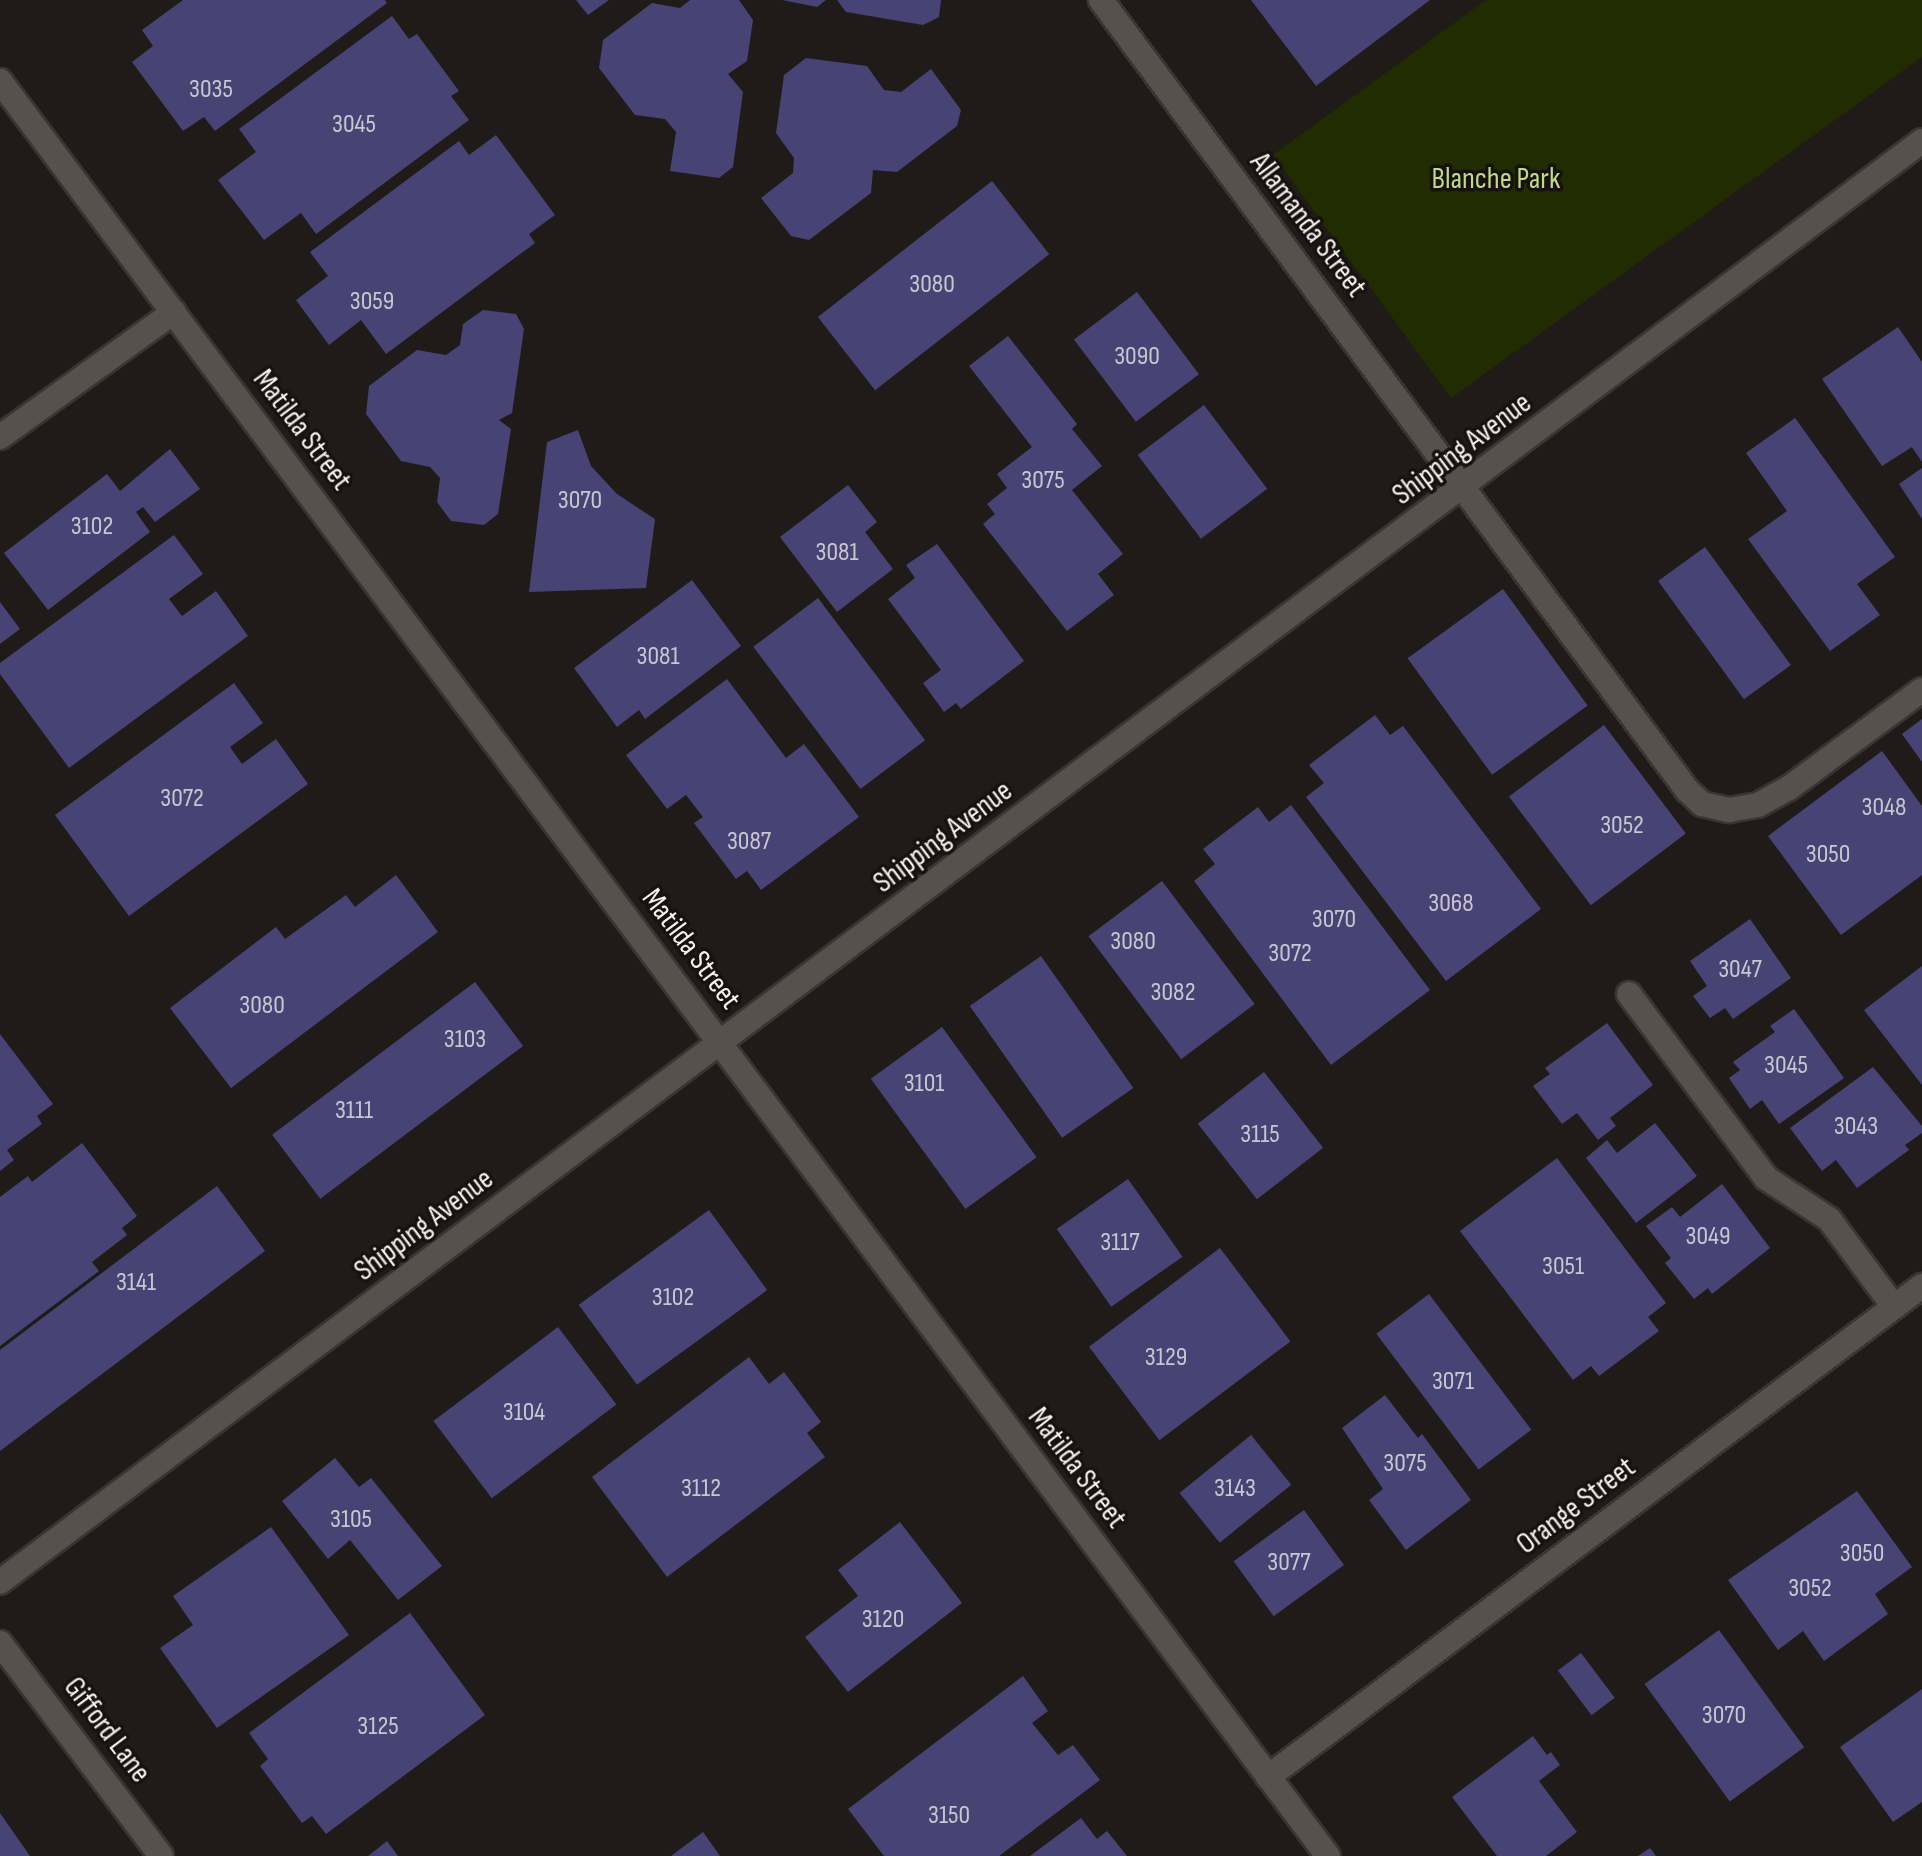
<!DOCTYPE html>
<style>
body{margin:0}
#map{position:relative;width:1922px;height:1856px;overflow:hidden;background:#201b18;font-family:"Sofia Sans Condensed",sans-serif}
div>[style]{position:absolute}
.green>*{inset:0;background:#212d00}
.building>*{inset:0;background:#474374;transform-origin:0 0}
.roads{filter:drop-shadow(2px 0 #383533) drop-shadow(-2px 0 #383533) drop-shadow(0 2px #383533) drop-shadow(0 -2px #383533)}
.minor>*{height:24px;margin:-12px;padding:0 12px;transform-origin:12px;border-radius:12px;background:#57514e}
span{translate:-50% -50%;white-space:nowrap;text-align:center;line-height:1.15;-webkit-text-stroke:7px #17120f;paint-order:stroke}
.number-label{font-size:26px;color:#cac6d0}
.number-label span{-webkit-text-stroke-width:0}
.park-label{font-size:30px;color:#bfda89}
.street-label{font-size:30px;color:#f5f1ef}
</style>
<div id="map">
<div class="green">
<div style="clip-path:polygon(1486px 0,1922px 0,1922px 57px,1451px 398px,1273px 155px)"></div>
</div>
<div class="building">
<div style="clip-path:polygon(183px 0,385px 0,387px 3px,215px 131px,204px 117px,183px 131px,132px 62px,153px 46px,142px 30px)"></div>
<div style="clip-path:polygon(576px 0,609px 0,588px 15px)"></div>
<div style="clip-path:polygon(690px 0,739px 0,753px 20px,747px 61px,728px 74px,743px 92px,733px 167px,719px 178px,670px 171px,676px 132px,665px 119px,635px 115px,599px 68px,603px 40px,652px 3px,680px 8px)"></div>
<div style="clip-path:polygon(782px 0,826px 0,817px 7px)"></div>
<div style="clip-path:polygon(837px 0,941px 0,939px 17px,923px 25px,846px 12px)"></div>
<div style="clip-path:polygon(1251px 0,1430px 0,1316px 86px)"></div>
<div style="clip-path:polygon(392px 16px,409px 39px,417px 34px,459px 91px,451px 96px,469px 120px,316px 234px,301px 213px,264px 240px,218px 180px,256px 152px,239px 129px)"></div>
<div style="clip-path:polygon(806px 58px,867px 66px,884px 90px,901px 92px,931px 69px,961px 110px,957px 126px,897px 172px,873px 170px,871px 193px,809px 240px,791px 236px,761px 198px,793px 173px,794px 158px,776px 133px,784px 75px)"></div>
<div style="clip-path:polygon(496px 135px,555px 215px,529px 234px,535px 243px,386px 354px,361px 320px,329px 345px,296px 300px,328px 276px,310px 252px,459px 141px,469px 155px)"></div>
<div style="left:992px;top:181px;width:93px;height:221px;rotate:52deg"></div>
<div style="left:1137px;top:292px;width:103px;height:79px;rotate:53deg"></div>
<div style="clip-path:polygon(483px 310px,516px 314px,524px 329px,512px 413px,499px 420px,511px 429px,498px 514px,484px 525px,451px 521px,437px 502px,440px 478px,430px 467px,401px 461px,366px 414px,369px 386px,417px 350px,446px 355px,460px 345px,463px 324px)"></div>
<div style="clip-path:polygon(1898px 327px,1922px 362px,1922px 462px,1912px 447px,1882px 466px,1822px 379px)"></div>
<div style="clip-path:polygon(1008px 336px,1077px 424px,1072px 429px,1102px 466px,1072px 490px,1123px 554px,1098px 574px,1114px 595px,1067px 631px,983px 524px,995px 514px,987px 504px,1007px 488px,997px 474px,1032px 447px,969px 366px)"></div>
<div style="left:1204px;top:405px;width:105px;height:83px;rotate:53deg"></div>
<div style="clip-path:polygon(1795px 418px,1895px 557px,1857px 584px,1880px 615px,1830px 651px,1748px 539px,1787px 511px,1746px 453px)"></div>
<div style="clip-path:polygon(578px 430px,591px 466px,617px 494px,655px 519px,646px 588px,529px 592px,547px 442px)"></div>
<div style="clip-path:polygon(170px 449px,200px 489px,155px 522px,143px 507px,136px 512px,150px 532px,48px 610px,4px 553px,107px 474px,120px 491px)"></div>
<div style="clip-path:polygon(1922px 468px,1922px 519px,1899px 484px)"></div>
<div style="clip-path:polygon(848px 485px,877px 522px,865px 532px,893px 569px,837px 612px,780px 537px)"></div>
<div style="clip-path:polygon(174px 535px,203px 574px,169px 599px,182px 616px,216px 591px,248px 636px,69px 768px,0 674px,0 663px)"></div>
<div style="clip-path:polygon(937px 544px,1024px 661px,961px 709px,956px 703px,944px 712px,923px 683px,941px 670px,888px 599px,915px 578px,906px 565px)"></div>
<div style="left:1705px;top:547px;width:146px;height:58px;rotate:54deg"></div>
<div style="clip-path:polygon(692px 580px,741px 646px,645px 719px,639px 710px,617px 727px,574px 668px)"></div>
<div style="left:1503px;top:589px;width:144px;height:118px;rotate:54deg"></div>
<div style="left:818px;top:598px;width:178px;height:81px;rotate:53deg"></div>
<div style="clip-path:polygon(0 602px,20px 629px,0 644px)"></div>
<div style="clip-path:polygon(727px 679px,786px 758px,804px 744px,859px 817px,761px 890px,747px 871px,736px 879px,694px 823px,703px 817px,686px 795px,667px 809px,626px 755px)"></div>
<div style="clip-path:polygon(234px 683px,263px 723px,230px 747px,242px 764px,276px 739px,308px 784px,129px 916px,55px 815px)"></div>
<div style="clip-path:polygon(1375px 715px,1390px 735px,1403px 726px,1541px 909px,1446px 981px,1306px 797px,1324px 783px,1309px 765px)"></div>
<div style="clip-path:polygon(1922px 719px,1922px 762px,1902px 734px)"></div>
<div style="left:1604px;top:725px;width:136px;height:119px;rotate:53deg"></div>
<div style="clip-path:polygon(1882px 751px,1922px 806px,1922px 875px,1841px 935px,1768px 836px)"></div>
<div style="clip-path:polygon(1291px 805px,1430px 990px,1331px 1065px,1194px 881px,1215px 864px,1203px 849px,1258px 807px,1269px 822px)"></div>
<div style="clip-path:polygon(396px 875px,438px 932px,231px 1088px,170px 1008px,276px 927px,285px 939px,346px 895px,355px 907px)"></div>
<div style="left:1162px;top:881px;width:154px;height:92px;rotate:53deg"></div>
<div style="clip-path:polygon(1750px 919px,1791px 978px,1733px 1019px,1725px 1008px,1710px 1018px,1693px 996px,1707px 986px,1690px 961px)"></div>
<div style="left:1041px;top:956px;width:161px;height:87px;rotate:55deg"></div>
<div style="clip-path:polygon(1922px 966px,1922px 1085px,1864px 1010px)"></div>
<div style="left:475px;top:982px;width:80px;height:254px;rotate:53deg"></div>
<div style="clip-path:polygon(1794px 1009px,1844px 1078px,1779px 1124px,1762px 1100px,1750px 1109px,1729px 1078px,1740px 1070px,1733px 1062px,1775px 1032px,1770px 1026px)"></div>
<div style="clip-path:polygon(1607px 1023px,1653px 1085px,1610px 1118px,1616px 1126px,1598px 1140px,1577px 1113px,1562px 1124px,1533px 1086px,1550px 1074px,1545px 1068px)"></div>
<div style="left:942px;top:1027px;width:161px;height:88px;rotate:54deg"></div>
<div style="clip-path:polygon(0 1034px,53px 1104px,37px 1116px,42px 1124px,7px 1150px,14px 1160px,0 1171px)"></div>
<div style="clip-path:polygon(1873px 1067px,1922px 1126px,1922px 1133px,1905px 1145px,1909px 1150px,1857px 1188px,1836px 1160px,1822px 1171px,1790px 1128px)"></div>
<div style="left:1264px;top:1072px;width:96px;height:84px;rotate:52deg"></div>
<div style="clip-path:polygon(1655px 1123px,1697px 1176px,1636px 1223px,1586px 1158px,1607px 1140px,1617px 1153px)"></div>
<div style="clip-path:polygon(82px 1143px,137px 1216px,122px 1228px,127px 1235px,92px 1262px,99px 1271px,0 1346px,0 1197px,28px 1176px,32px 1182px)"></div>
<div style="clip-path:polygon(1557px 1158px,1666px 1303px,1648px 1317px,1659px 1331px,1599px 1376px,1591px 1366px,1573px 1380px,1460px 1231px)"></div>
<div style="left:1128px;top:1179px;width:95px;height:87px;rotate:55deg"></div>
<div style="clip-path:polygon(1722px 1184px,1770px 1248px,1712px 1294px,1708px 1288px,1694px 1299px,1665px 1263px,1671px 1258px,1646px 1226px,1672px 1207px,1680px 1217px)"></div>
<div style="clip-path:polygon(217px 1186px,265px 1251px,0 1451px,0 1350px)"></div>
<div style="left:709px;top:1210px;width:99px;height:161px;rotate:54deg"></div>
<div style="left:1220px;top:1248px;width:117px;height:164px;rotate:53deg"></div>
<div style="left:1429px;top:1294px;width:170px;height:66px;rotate:53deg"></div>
<div style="left:558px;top:1327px;width:97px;height:156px;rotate:53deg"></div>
<div style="clip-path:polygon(749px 1357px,769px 1384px,784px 1372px,821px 1422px,807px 1433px,825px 1457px,667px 1577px,592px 1477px)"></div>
<div style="clip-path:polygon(1385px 1395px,1418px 1438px,1422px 1434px,1471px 1500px,1406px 1550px,1369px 1500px,1383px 1489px,1342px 1428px)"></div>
<div style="left:1251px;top:1435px;width:64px;height:92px;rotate:51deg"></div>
<div style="clip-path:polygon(335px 1458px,359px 1487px,371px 1478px,442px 1566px,398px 1600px,350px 1540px,328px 1559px,282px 1501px)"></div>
<div style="clip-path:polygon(1857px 1491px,1912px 1567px,1875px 1594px,1888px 1614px,1824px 1661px,1803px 1631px,1778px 1650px,1728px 1580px)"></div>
<div style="left:1304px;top:1510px;width:68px;height:87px;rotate:54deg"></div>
<div style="clip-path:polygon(900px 1522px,962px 1603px,848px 1692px,805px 1637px,858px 1596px,838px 1570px)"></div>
<div style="clip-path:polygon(271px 1527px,349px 1635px,217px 1728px,160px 1648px,193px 1625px,173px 1596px)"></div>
<div style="clip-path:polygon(410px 1613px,485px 1715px,326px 1834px,312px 1816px,302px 1823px,260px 1766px,268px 1759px,249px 1733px)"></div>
<div style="left:1719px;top:1630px;width:145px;height:92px;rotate:54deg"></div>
<div style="left:1581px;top:1653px;width:56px;height:29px;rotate:53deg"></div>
<div style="clip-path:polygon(1023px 1676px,1048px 1711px,1032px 1723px,1058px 1755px,1073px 1745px,1100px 1780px,999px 1856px,884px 1856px,848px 1809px)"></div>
<div style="clip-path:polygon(1922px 1689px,1922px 1802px,1893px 1822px,1840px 1747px)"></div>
<div style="clip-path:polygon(1533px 1736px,1547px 1755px,1551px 1752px,1560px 1765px,1539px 1781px,1577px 1832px,1546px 1856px,1497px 1856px,1452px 1797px)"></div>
<div style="clip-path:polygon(0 1813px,30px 1856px,0 1856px)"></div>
<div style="clip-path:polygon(1081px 1818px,1097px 1839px,1107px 1831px,1127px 1856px,1030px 1856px)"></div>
<div style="clip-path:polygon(703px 1832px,720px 1856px,671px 1856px)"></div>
<div style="clip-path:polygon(387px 1841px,398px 1856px,368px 1856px)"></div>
<div style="clip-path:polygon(1650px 1848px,1656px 1856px,1638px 1856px)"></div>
</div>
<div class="roads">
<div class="minor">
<div style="left:1101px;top:0;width:984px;rotate:53.43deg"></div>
<div style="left:1687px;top:790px;width:21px;rotate:43deg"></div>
<div style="left:1702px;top:804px;width:28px;rotate:13deg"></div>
<div style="left:1729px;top:810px;width:29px;rotate:-10deg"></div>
<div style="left:1758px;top:805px;width:35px;rotate:-29deg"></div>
<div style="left:1789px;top:788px;width:165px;rotate:-36.4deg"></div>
<div style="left:0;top:81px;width:2217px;rotate:53.2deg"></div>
<div style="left:0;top:437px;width:214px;rotate:-35.7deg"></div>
<div style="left:1629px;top:994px;width:229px;rotate:53.3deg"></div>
<div style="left:1766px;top:1178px;width:75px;rotate:33.1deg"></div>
<div style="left:1829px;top:1219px;width:109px;rotate:53.5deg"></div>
<div style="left:0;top:1582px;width:2402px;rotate:-36.86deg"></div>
<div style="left:0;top:1643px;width:267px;rotate:52.9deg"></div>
<div style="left:1268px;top:1777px;width:818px;rotate:-36.9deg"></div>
</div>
</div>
<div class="number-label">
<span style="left:211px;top:90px">3035</span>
<span style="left:354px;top:125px">3045</span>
<span style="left:932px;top:285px">3080</span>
<span style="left:372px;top:302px">3059</span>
<span style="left:1137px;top:357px">3090</span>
<span style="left:1043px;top:481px">3075</span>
<span style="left:580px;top:501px">3070</span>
<span style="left:92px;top:527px">3102</span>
<span style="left:837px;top:553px">3081</span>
<span style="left:658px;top:657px">3081</span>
<span style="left:182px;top:799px">3072</span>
<span style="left:1884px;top:808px">3048</span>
<span style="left:1622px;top:826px">3052</span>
<span style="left:749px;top:842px">3087</span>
<span style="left:1828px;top:855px">3050</span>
<span style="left:1451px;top:904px">3068</span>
<span style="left:1334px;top:920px">3070</span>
<span style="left:1133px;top:942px">3080</span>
<span style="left:1290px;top:954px">3072</span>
<span style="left:1740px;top:970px">3047</span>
<span style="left:1173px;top:993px">3082</span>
<span style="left:262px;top:1006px">3080</span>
<span style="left:465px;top:1040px">3103</span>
<span style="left:1786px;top:1066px">3045</span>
<span style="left:924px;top:1084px">3101</span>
<span style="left:354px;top:1111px">3111</span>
<span style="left:1856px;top:1127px">3043</span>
<span style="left:1260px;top:1135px">3115</span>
<span style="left:1708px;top:1237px">3049</span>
<span style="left:1120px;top:1243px">3117</span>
<span style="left:1563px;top:1267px">3051</span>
<span style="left:136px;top:1283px">3141</span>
<span style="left:673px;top:1298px">3102</span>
<span style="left:1166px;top:1358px">3129</span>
<span style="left:1453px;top:1382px">3071</span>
<span style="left:524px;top:1413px">3104</span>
<span style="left:1405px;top:1464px">3075</span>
<span style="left:701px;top:1489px">3112</span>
<span style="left:1235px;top:1489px">3143</span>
<span style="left:351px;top:1520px">3105</span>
<span style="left:1862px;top:1554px">3050</span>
<span style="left:1289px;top:1563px">3077</span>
<span style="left:1810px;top:1589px">3052</span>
<span style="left:883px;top:1620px">3120</span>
<span style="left:1724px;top:1716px">3070</span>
<span style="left:378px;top:1727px">3125</span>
<span style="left:949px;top:1816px">3150</span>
</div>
<div class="park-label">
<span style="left:1496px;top:179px">Blanche Park</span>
</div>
<div class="street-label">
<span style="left:1308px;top:225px;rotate:53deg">Allamanda Street</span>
<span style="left:302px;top:430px;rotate:53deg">Matilda Street</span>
<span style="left:1462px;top:449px;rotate:-37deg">Shipping Avenue</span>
<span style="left:943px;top:837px;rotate:-37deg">Shipping Avenue</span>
<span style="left:691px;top:949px;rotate:53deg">Matilda Street</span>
<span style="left:424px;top:1225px;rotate:-37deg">Shipping Avenue</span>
<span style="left:1077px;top:1468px;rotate:53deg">Matilda Street</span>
<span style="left:1576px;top:1506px;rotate:-37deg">Orange Street</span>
<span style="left:107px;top:1730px;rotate:53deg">Gifford Lane</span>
</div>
</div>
